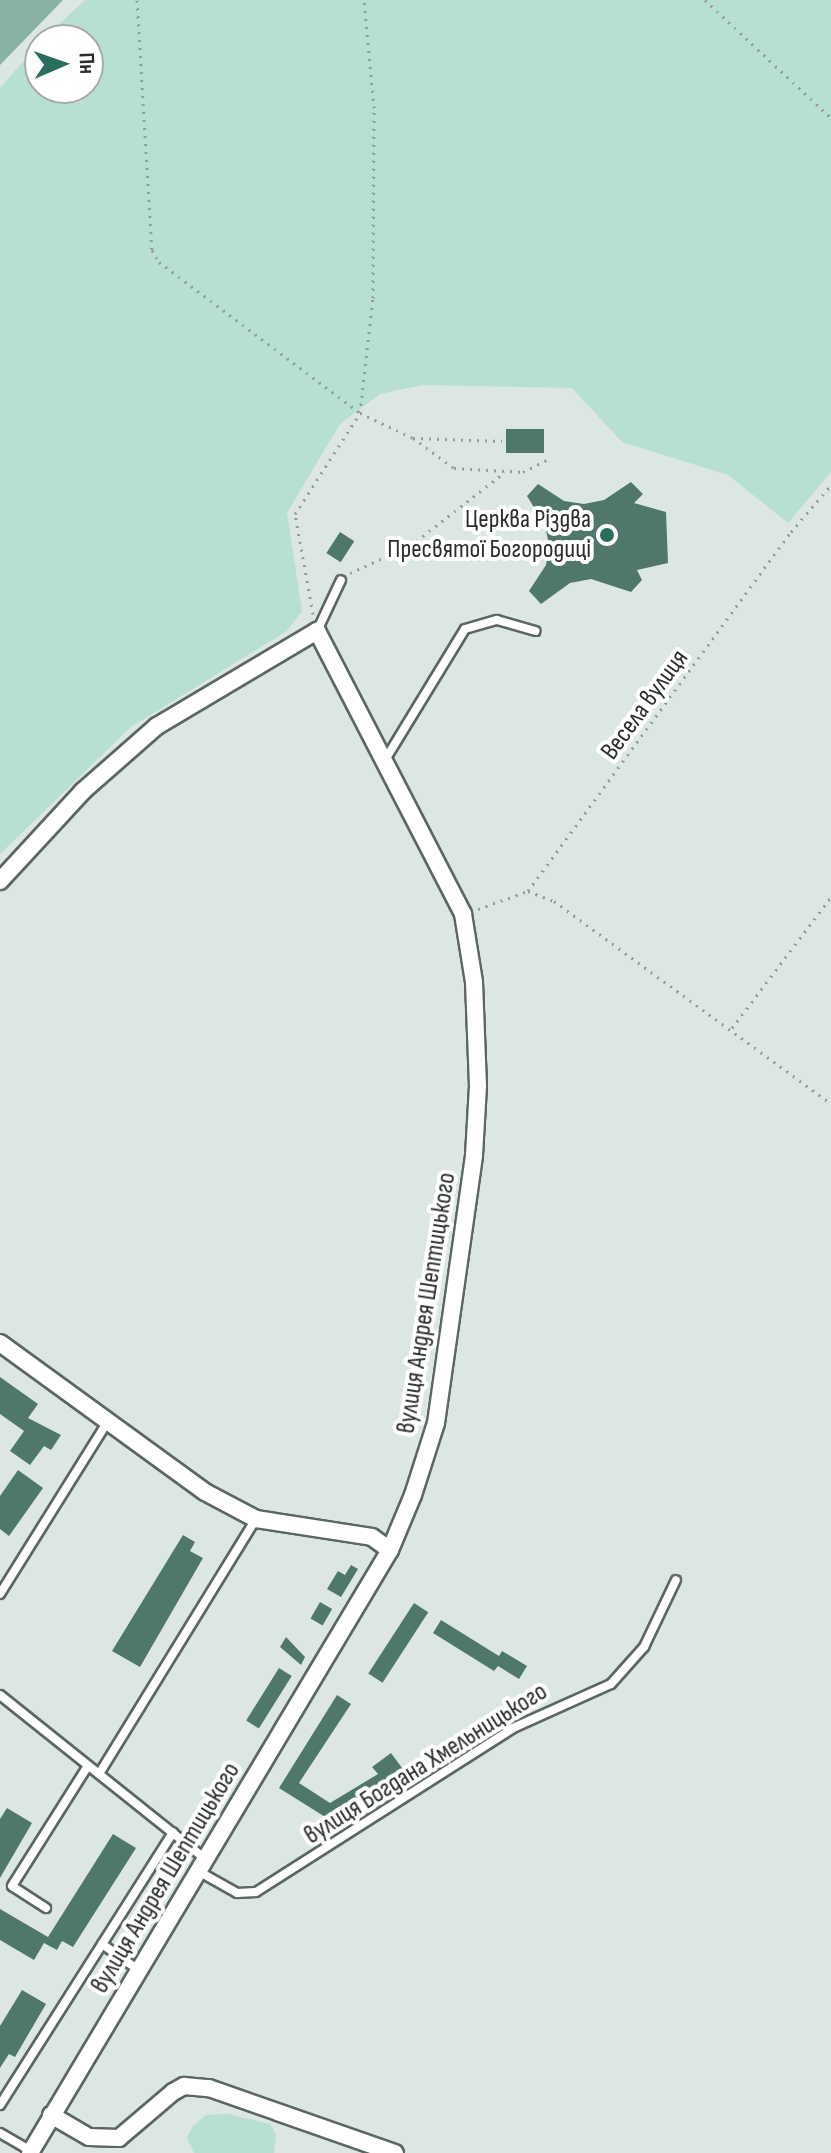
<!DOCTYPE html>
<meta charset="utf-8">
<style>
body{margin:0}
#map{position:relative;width:831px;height:2153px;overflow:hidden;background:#dce7e3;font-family:"Sofia Sans Condensed",sans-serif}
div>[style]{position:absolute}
.green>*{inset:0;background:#b7dfd3}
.water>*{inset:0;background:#88b2a6}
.building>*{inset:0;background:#4f776b;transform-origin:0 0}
.path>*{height:3px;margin-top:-1.5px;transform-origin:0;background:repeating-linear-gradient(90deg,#959d9a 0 2px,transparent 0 8px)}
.roads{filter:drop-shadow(2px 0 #5c6663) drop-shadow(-2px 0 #5c6663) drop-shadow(0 2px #5c6663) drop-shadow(0 -2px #5c6663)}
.service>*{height:8px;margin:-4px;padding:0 4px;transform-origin:4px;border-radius:4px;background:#fff}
.minor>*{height:16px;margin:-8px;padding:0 8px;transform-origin:8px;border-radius:8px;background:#fff}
.dots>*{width:22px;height:22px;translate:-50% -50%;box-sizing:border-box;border:4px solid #fff;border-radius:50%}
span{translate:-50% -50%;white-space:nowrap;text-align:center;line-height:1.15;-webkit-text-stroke:8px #fff;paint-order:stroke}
.poi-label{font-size:26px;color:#292d2c}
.right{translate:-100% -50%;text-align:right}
.street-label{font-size:26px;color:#292d2c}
.north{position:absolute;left:24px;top:24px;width:80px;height:80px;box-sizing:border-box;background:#fff;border:2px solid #a9abab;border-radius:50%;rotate:88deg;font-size:22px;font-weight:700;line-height:32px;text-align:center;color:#292d2c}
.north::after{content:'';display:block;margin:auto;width:28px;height:36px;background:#2b6d5d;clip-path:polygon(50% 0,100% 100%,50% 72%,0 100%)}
</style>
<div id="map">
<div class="green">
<div style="clip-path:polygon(85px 0,831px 0,831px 472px,788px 523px,728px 475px,622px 442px,572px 388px,422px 385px,380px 394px,340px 424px,287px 513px,302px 611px,287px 631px,131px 727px,0 854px,0 88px,40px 42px,40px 88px,88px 88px,88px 40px,42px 40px)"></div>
<div style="clip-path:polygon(228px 2114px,270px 2124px,276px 2134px,274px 2153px,194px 2153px,187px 2138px,193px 2126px,206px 2115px)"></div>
</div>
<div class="water">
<div style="clip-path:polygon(0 0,63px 0,0 65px)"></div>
</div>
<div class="building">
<div style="left:506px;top:429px;width:38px;height:24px"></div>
<div style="clip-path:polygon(631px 482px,643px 494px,634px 503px,666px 512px,668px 563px,637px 570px,642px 580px,631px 592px,591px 579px,570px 583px,541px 604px,529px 591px,546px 565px,549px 545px,545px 525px,527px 496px,538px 484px,564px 501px,584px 504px,604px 500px)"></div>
<div style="left:340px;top:532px;width:17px;height:25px;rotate:33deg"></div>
<div style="clip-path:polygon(0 1377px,38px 1404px,28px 1418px,61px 1435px,51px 1450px,44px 1446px,30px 1465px,10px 1451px,24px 1431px,0 1414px)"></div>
<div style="clip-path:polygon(18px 1470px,43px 1488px,9px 1536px,0 1529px,0 1496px)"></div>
<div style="clip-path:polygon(183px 1535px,195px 1542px,190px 1551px,203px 1558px,140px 1667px,112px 1651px)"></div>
<div style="clip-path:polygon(351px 1565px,358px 1569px,341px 1597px,327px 1589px,338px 1571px,345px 1575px)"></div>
<div style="left:320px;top:1602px;width:14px;height:19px;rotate:30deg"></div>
<div style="left:414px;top:1603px;width:17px;height:84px;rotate:33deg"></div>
<div style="clip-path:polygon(441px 1620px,499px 1656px,502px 1651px,527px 1666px,519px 1679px,498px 1666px,494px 1671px,433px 1633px)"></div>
<div style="clip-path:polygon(286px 1637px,305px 1657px,301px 1665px,280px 1647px)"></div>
<div style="left:279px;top:1668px;width:15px;height:62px;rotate:32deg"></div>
<div style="clip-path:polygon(337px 1695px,351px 1704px,299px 1783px,330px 1803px,378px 1774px,372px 1767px,391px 1753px,405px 1772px,330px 1820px,279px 1788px)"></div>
<div style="clip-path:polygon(7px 1808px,32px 1823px,0 1878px,0 1819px)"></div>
<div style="clip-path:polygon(113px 1834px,136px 1848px,73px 1947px,62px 1941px,57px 1950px,44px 1943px,34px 1960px,0 1940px,0 1909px,48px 1937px)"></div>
<div style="clip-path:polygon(22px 1990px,46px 2004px,15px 2057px,9px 2054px,0 2068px,0 2026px)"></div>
</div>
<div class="path">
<div style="left:137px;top:0;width:250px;rotate:86.6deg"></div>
<div style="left:152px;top:250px;width:14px;rotate:60deg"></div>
<div style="left:159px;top:262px;width:251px;rotate:36.9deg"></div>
<div style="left:360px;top:413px;width:59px;rotate:25.3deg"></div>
<div style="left:413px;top:438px;width:89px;rotate:1.9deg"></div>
<div style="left:705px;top:0;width:173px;rotate:43.1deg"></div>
<div style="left:413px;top:438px;width:51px;rotate:36.2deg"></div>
<div style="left:454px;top:468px;width:69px;rotate:3.3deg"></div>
<div style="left:523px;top:472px;width:27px;rotate:-27deg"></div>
<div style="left:350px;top:573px;width:66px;rotate:-24.2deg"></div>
<div style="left:410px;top:546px;width:120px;rotate:-37.9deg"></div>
<div style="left:313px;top:614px;width:102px;rotate:-100.2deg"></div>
<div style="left:295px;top:514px;width:120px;rotate:-57.2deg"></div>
<div style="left:360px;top:413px;width:116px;rotate:-83.6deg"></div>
<div style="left:373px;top:298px;width:190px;rotate:-89.7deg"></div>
<div style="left:374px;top:108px;width:108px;rotate:-95.3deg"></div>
<div style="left:528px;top:891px;width:28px;rotate:21deg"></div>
<div style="left:554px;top:901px;width:343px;rotate:36.2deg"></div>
<div style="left:478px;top:909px;width:53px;rotate:-19.8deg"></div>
<div style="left:528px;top:891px;width:445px;rotate:-53.8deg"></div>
<div style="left:791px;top:532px;width:62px;rotate:-49.6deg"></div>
<div style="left:732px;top:1028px;width:164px;rotate:-52.9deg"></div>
</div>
<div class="roads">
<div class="service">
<div style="left:317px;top:631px;width:56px;rotate:-64.8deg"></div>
<div style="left:385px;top:760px;width:153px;rotate:-58.6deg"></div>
<div style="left:465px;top:629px;width:33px;rotate:-16deg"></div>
<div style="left:497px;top:620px;width:40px;rotate:16deg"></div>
<div style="left:0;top:1594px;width:202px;rotate:-58deg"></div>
<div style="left:0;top:1695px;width:261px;rotate:38.6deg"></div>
<div style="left:99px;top:1774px;width:299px;rotate:-58.4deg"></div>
<div style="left:198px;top:1871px;width:45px;rotate:29.4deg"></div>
<div style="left:237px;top:1893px;width:19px;rotate:-3deg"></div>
<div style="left:256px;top:1892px;width:305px;rotate:-32.5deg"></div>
<div style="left:513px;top:1728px;width:107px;rotate:-24.2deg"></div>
<div style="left:611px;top:1684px;width:50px;rotate:-48.3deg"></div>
<div style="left:644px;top:1647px;width:74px;rotate:-64.5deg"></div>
<div style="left:46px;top:1908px;width:40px;rotate:-147.1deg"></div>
<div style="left:12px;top:1886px;width:142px;rotate:-57.7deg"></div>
<div style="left:102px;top:1944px;width:47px;rotate:35.4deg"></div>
<div style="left:0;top:2105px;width:323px;rotate:-57.6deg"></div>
<div style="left:0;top:2133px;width:36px;rotate:30deg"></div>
</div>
<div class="minor">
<div style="left:0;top:881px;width:122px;rotate:-47.3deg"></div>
<div style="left:83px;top:791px;width:98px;rotate:-41.3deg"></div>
<div style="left:157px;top:726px;width:186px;rotate:-30.7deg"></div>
<div style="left:317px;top:631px;width:318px;rotate:62.7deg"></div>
<div style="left:463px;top:914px;width:69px;rotate:80.8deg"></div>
<div style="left:474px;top:982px;width:104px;rotate:87.8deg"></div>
<div style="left:478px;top:1086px;width:70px;rotate:93.3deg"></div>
<div style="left:474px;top:1156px;width:270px;rotate:98.1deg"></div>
<div style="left:436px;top:1423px;width:76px;rotate:107.7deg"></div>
<div style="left:413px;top:1495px;width:60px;rotate:112.7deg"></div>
<div style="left:390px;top:1550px;width:702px;rotate:120.84deg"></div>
<div style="left:0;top:1343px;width:253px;rotate:36deg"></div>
<div style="left:205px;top:1492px;width:58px;rotate:27.9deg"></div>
<div style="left:256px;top:1519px;width:117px;rotate:8.8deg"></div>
<div style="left:372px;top:1537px;width:22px;rotate:36deg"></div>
<div style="left:51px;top:2115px;width:44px;rotate:30.1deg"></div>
<div style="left:89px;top:2137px;width:30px;rotate:2deg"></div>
<div style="left:119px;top:2138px;width:71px;rotate:-40.4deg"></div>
<div style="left:173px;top:2092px;width:13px;rotate:-29deg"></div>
<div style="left:184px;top:2086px;width:25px;rotate:5deg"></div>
<div style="left:209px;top:2088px;width:197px;rotate:19.3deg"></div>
</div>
</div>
<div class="dots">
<div style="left:607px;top:535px;background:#2b6d5d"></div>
</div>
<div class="poi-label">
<span class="right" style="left:591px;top:535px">Церква Різдва<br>Пресвятої Богородиці</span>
</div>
<div class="street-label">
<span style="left:645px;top:705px;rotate:-54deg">Весела вулиця</span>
<span style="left:427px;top:1303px;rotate:-81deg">вулиця Андрея Шептицького</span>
<span style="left:426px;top:1764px;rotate:-32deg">вулиця Богдана Хмельницького</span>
<span style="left:166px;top:1878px;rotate:-59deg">вулиця Андрея Шептицького</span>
</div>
<div class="north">Пн</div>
</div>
